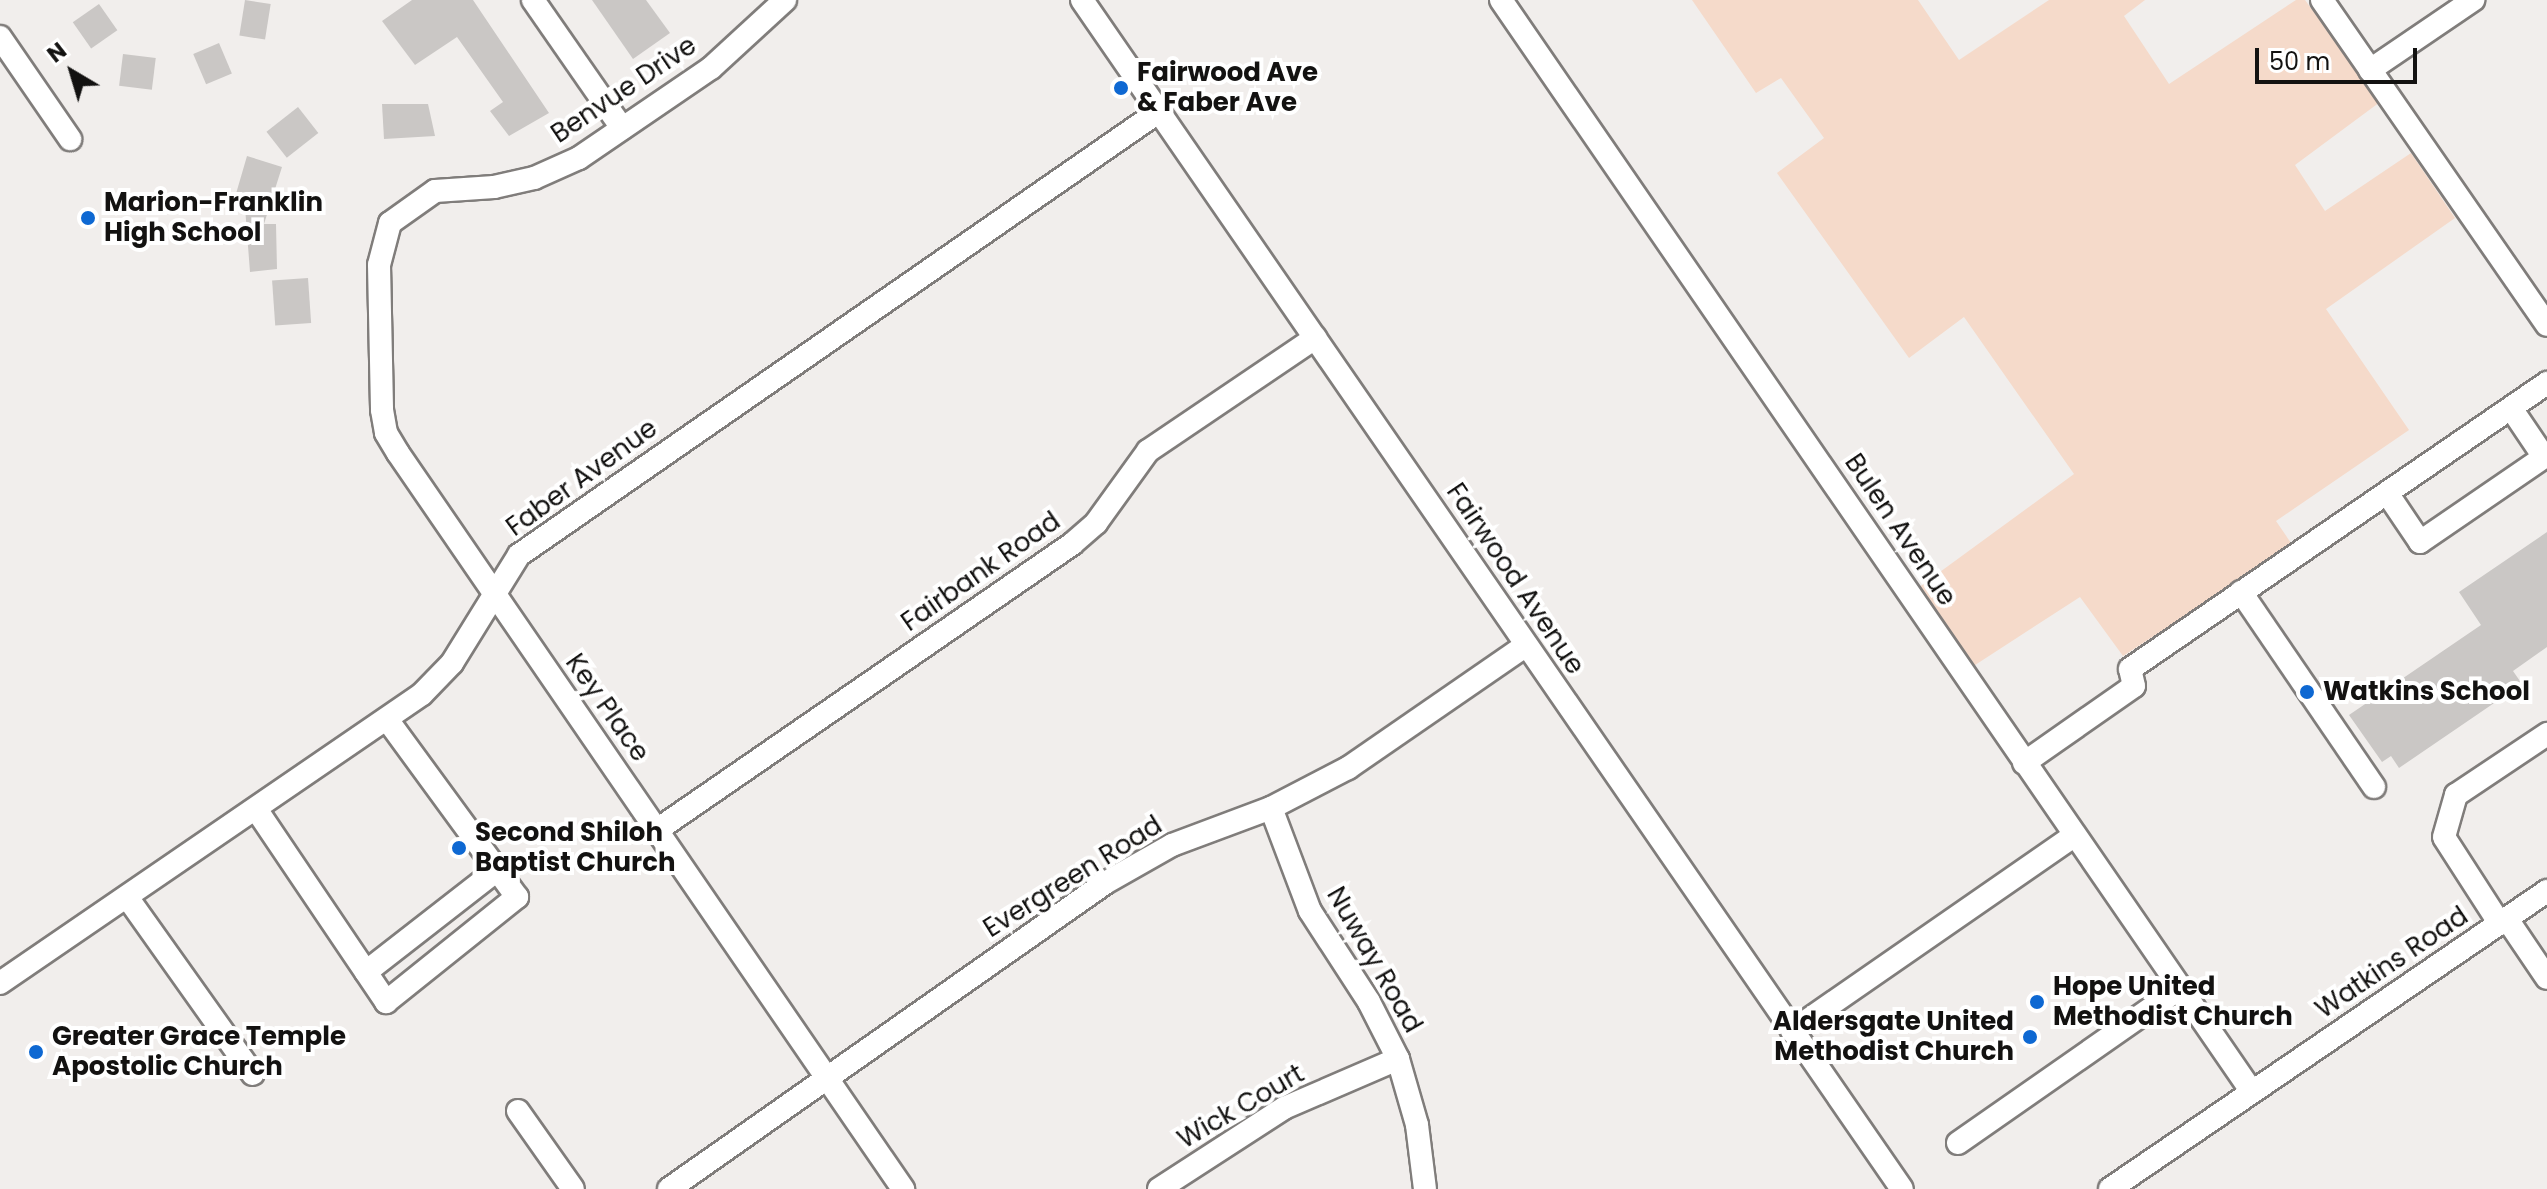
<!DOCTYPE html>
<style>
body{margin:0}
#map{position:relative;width:2547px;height:1189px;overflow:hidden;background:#f1eeec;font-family:Poppins,sans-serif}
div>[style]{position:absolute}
.green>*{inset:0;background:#f5daca}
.building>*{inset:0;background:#cac7c5;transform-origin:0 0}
.roads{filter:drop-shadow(2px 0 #807d7b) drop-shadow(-2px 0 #807d7b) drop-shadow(0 2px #807d7b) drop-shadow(0 -2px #807d7b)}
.minor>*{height:22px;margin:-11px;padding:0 11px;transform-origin:11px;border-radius:11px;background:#fff}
.dots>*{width:22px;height:22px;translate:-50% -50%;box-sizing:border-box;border:4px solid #fff;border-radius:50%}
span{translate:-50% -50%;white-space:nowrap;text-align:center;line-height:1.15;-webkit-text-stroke:8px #fff;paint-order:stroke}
.poi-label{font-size:26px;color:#131211;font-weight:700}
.left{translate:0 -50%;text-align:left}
.right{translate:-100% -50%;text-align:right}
.street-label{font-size:26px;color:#131211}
.north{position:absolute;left:32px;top:32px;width:80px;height:80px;-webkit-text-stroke:6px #fff;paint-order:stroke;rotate:322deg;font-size:22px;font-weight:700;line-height:32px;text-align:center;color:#131211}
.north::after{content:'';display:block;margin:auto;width:28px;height:36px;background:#131211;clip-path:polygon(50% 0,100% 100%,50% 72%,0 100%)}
.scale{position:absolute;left:2255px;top:48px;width:162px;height:36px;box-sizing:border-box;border:4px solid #131211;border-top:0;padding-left:10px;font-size:24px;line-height:28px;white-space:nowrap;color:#131211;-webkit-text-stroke:6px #fff;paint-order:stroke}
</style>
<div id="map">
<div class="green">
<div style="clip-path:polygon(1692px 0,1918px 0,1959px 60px,2049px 0,2145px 0,2124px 16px,2169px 84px,2296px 0,2305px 0,2380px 102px,2295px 165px,2325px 211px,2411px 153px,2455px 218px,2326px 309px,2409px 430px,2276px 521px,2291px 543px,2269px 561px,2123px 656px,2080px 597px,1972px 667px,1918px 588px,2074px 474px,1964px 317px,1909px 358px,1777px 173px,1824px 138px,1781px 78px,1756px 93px)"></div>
</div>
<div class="building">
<div style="left:245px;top:0;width:26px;height:36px;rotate:9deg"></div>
<div style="clip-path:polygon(412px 0,473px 0,549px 113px,509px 136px,490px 111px,503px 102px,457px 37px,415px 65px,382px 21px)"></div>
<div style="clip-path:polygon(592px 0,646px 0,670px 33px,633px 59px)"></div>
<div style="left:99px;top:4px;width:32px;height:32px;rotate:55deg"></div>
<div style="left:219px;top:43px;width:33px;height:28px;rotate:67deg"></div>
<div style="left:123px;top:54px;width:33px;height:32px;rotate:7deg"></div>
<div style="clip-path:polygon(382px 104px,428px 104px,435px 136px,384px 139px)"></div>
<div style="left:298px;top:107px;width:33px;height:40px;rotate:52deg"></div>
<div style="clip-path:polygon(247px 156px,282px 167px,264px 224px,276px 224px,277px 269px,250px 272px,245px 207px,233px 204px)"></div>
<div style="left:308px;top:278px;width:45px;height:36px;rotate:86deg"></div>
<div style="clip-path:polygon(2547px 532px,2547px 647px,2513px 671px,2522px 684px,2399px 768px,2391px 756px,2382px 762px,2349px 715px,2481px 625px,2459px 592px)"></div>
</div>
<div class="roads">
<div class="minor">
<div style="left:533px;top:0;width:156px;rotate:55.2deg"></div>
<div style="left:785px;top:0;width:100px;rotate:137.4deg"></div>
<div style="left:711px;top:68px;width:160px;rotate:145.7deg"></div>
<div style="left:579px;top:158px;width:49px;rotate:156deg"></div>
<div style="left:534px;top:178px;width:41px;rotate:167.3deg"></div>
<div style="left:494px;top:187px;width:59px;rotate:176.1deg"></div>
<div style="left:435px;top:191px;width:55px;rotate:144.6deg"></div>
<div style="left:390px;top:223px;width:43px;rotate:104.7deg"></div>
<div style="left:379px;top:265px;width:145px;rotate:88.8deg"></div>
<div style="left:382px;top:410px;width:23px;rotate:80deg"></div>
<div style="left:386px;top:433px;width:23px;rotate:59deg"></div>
<div style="left:398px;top:453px;width:893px;rotate:55.54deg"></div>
<div style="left:1082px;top:0;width:1444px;rotate:55.41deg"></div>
<div style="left:1501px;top:0;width:1325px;rotate:55.48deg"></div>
<div style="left:2322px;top:0;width:395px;rotate:55.3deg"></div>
<div style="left:0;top:37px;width:124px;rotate:55.5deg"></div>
<div style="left:2370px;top:70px;width:125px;rotate:-34.2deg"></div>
<div style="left:2387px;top:493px;width:59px;rotate:56deg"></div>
<div style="left:2420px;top:542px;width:150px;rotate:-34.4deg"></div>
<div style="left:2544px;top:457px;width:59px;rotate:-124deg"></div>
<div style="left:2241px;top:592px;width:236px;rotate:55.7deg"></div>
<div style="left:2024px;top:763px;width:134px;rotate:-35deg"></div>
<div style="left:2134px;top:686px;width:17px;rotate:-103deg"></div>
<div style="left:2130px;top:669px;width:506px;rotate:-34.44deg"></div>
<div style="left:1271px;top:808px;width:110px;rotate:69.3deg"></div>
<div style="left:1310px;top:911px;width:108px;rotate:57deg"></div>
<div style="left:1369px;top:1002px;width:64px;rotate:63deg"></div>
<div style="left:1398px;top:1059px;width:69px;rotate:73.9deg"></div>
<div style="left:1417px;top:1125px;width:64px;rotate:82.9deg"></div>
<div style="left:256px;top:809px;width:233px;rotate:56deg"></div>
<div style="left:386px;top:1002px;width:168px;rotate:-38.7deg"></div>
<div style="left:517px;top:897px;width:218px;rotate:-126.2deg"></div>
<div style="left:657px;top:830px;width:504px;rotate:-34.57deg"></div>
<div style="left:1072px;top:544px;width:32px;rotate:-41deg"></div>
<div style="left:1096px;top:523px;width:89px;rotate:-54.2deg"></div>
<div style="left:1148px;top:451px;width:202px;rotate:-34.1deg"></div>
<div style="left:127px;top:897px;width:217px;rotate:54.6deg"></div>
<div style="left:2507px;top:919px;width:71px;rotate:55.9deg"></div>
<div style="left:2500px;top:924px;width:103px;rotate:-122.8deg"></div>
<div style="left:2444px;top:837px;width:44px;rotate:-74.1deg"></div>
<div style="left:2456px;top:795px;width:110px;rotate:-33.8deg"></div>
<div style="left:366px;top:972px;width:166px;rotate:-37.9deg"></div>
<div style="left:0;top:983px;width:511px;rotate:-34.4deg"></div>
<div style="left:422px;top:694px;width:43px;rotate:-45.9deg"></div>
<div style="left:452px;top:663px;width:127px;rotate:-58.2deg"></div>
<div style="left:519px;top:555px;width:778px;rotate:-34.73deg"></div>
<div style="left:1792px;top:1031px;width:344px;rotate:-34.7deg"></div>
<div style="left:518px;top:1111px;width:95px;rotate:54.8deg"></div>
<div style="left:1958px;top:1143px;width:271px;rotate:-34.9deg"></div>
<div style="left:669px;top:1189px;width:533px;rotate:-35.06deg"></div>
<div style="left:1105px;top:883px;width:77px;rotate:-29.6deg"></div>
<div style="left:1172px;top:845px;width:106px;rotate:-20.5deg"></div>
<div style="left:1271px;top:808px;width:87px;rotate:-27.5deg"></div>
<div style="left:1348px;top:768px;width:216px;rotate:-34.6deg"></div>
<div style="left:1159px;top:1189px;width:149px;rotate:-32.9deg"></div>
<div style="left:1284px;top:1108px;width:124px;rotate:-23.3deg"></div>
<div style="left:2110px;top:1189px;width:529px;rotate:-34.29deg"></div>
</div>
</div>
<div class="dots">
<div style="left:1121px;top:88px;background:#0e68d2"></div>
<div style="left:88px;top:218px;background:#0e68d2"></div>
<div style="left:2307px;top:692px;background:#0e68d2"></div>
<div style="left:459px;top:848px;background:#0e68d2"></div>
<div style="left:2037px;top:1002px;background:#0e68d2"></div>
<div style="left:2030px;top:1037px;background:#0e68d2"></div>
<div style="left:36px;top:1052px;background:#0e68d2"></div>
</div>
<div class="poi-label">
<span class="left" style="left:1137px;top:88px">Fairwood Ave<br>&amp; Faber Ave</span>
<span class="left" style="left:104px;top:218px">Marion-Franklin<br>High School</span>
<span class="left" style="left:2323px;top:692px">Watkins School</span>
<span class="left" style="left:475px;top:848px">Second Shiloh<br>Baptist Church</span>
<span class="left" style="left:2053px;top:1002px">Hope United<br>Methodist Church</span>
<span class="right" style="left:2014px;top:1037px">Aldersgate United<br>Methodist Church</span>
<span class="left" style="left:52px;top:1052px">Greater Grace Temple<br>Apostolic Church</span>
</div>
<div class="street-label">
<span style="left:624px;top:90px;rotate:-34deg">Benvue Drive</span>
<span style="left:582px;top:478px;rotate:-36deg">Faber Avenue</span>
<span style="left:1900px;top:530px;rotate:56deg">Bulen Avenue</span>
<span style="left:981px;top:572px;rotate:-35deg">Fairbank Road</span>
<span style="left:1515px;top:579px;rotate:56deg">Fairwood Avenue</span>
<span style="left:607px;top:708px;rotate:55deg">Key Place</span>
<span style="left:1073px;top:877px;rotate:-32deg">Evergreen Road</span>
<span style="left:1374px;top:960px;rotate:60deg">Nuway Road</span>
<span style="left:2392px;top:963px;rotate:-34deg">Watkins Road</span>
<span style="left:1241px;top:1107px;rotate:-30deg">Wick Court</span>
</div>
<div class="north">N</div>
<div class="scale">50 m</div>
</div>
